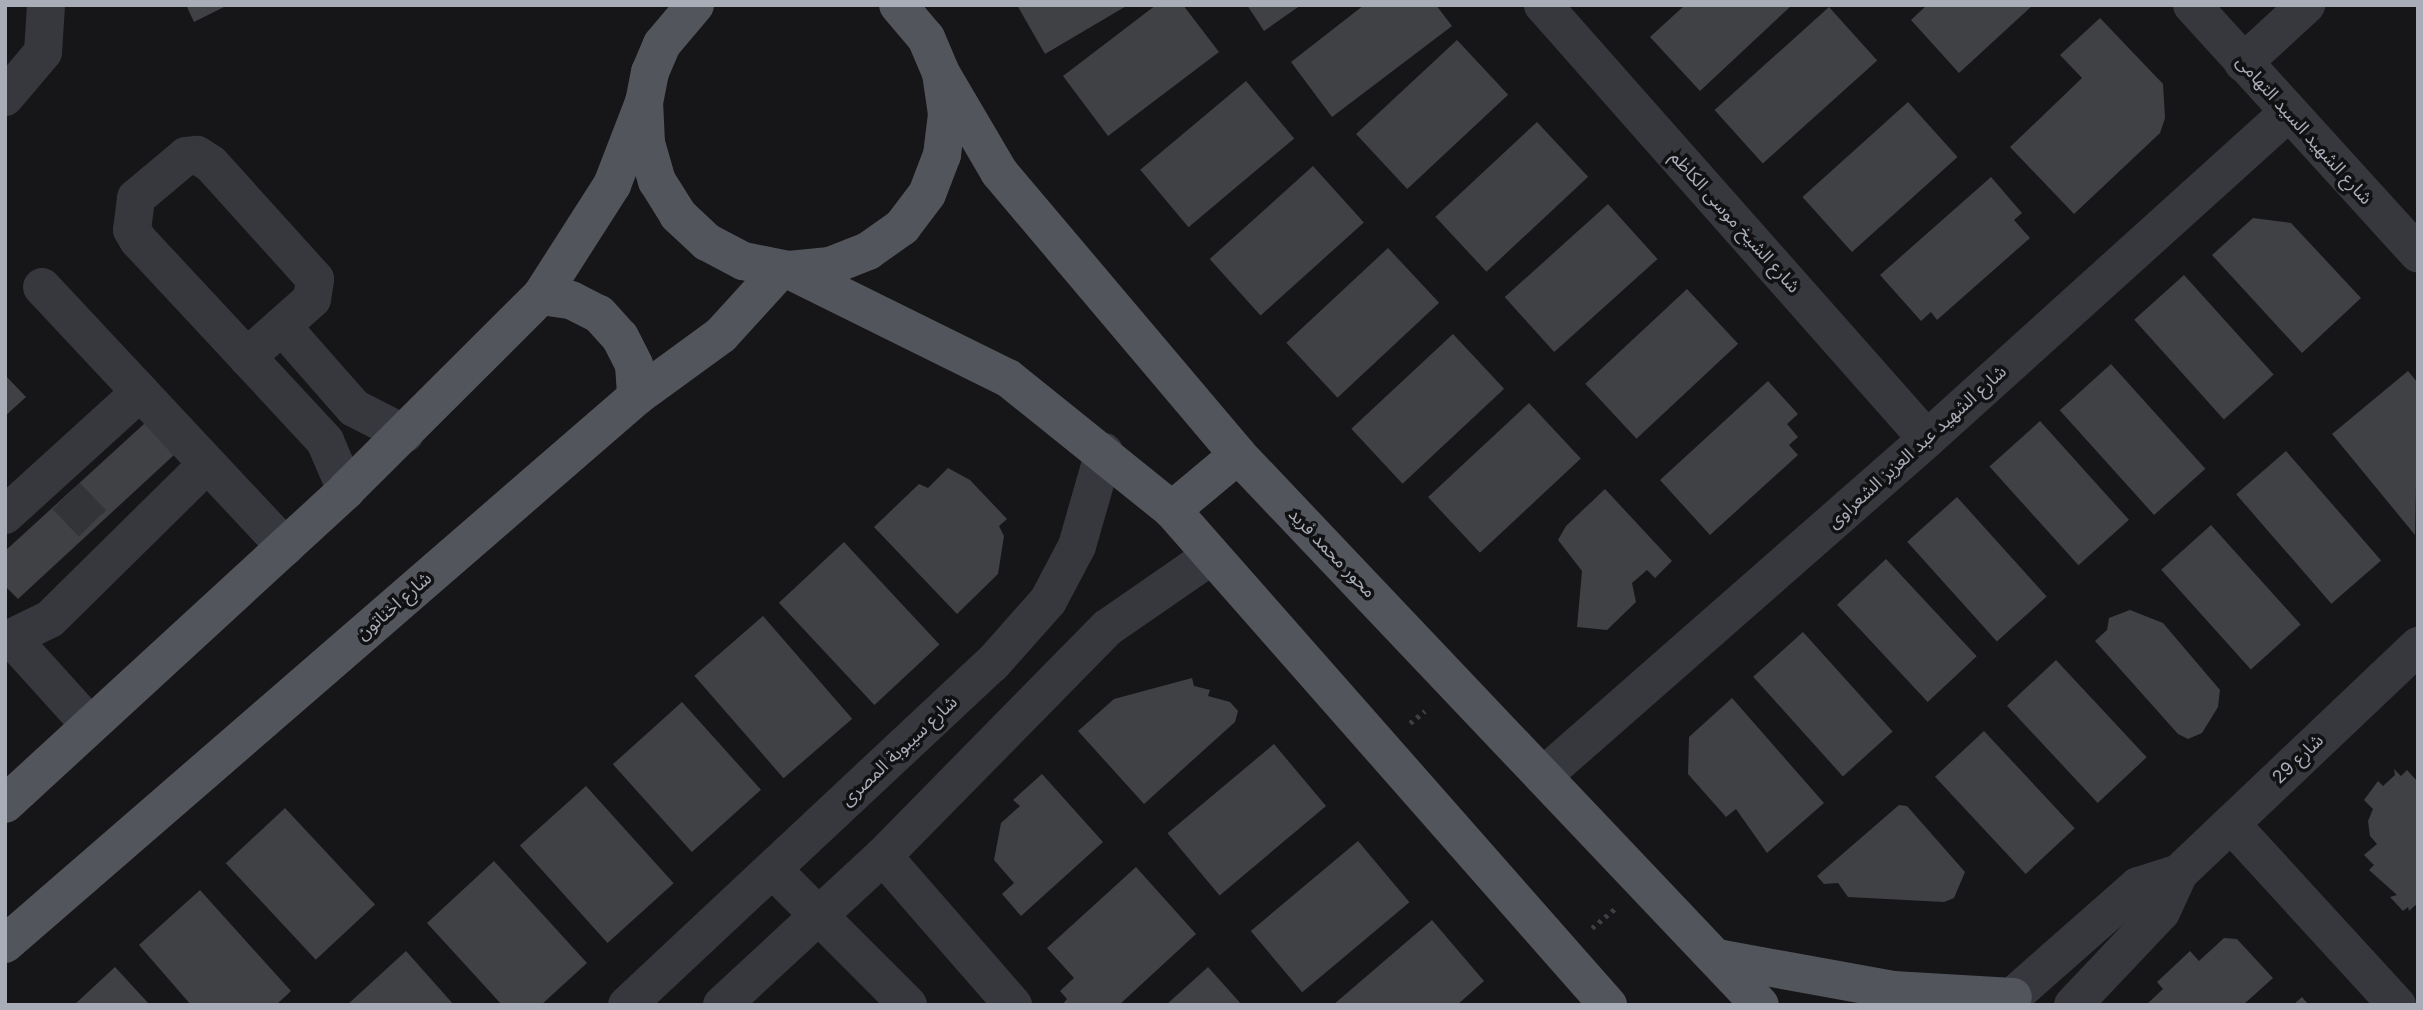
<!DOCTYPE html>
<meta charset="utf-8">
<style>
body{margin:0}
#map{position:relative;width:2423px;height:1010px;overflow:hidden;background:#161618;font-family:Inter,"Noto Sans Arabic",sans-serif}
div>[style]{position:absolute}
.building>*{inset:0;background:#404145;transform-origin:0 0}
.minor-tunnel>*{height:38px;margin-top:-19px;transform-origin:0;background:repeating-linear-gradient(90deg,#333438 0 38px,transparent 0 57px)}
.path>*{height:4.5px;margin-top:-2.25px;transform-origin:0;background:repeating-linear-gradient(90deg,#3d3f44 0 3.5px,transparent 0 8.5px)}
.minor>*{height:38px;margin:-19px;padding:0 19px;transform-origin:19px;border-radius:19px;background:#37383d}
.major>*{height:38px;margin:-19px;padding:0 19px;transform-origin:19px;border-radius:19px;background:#53555c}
span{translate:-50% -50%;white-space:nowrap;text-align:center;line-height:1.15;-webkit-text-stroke:7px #111113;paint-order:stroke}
.street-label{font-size:18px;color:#a8adb8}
.frame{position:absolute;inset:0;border:7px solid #a8adb8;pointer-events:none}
</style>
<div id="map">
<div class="building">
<div style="clip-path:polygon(186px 5px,228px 5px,194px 22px)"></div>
<div style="clip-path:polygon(1017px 5px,1128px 5px,1045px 54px)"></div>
<div style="clip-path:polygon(1156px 5px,1183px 5px,1219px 52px,1108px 136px,1063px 76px)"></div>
<div style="clip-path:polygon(1247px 5px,1301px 5px,1264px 31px)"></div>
<div style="clip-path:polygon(1364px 5px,1436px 5px,1452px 26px,1332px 117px,1291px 62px)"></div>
<div style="clip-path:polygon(1685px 5px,1792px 5px,1700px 91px,1650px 37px)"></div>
<div style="clip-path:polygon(1927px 5px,2033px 5px,1959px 73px,1911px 20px)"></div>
<div style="left:1829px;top:7px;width:72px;height:154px;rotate:48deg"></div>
<div style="clip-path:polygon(2100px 18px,2163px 84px,2165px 118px,2160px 133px,2074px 214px,2010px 147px,2082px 78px,2060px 55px)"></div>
<div style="left:1457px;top:40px;width:75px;height:138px;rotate:47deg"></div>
<div style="left:1246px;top:81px;width:75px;height:138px;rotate:50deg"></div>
<div style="left:1908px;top:102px;width:74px;height:142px;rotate:48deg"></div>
<div style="left:1537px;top:122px;width:75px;height:139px;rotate:47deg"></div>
<div style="left:1313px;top:166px;width:76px;height:139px;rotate:48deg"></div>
<div style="clip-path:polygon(1991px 177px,2022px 213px,2014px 220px,2030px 238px,1937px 320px,1931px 312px,1921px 321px,1880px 275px)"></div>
<div style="left:1608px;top:204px;width:74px;height:139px;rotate:48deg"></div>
<div style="clip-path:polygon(2253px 218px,2291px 223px,2361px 298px,2302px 353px,2212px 255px)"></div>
<div style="left:1388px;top:248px;width:75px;height:139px;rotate:47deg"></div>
<div style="left:2184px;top:275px;width:134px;height:67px;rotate:48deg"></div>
<div style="left:1687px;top:289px;width:75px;height:139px;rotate:47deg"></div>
<div style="left:1453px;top:334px;width:75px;height:139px;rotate:47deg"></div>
<div style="left:2111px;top:364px;width:141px;height:69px;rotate:48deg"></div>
<div style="clip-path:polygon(2408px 371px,2418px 383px,2415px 535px,2332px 434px)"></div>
<div style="clip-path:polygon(5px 375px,26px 397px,5px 416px)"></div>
<div style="clip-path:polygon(1768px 381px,1798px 414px,1787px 424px,1798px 437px,1789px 445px,1798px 455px,1710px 535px,1660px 480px)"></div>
<div style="left:1529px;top:403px;width:76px;height:138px;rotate:47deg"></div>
<div style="left:2040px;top:421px;width:133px;height:68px;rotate:48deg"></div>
<div style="clip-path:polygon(145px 423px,174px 455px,18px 599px,5px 586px,5px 551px)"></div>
<div style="left:2286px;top:451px;width:145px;height:66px;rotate:49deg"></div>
<div style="clip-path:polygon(948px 468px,970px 480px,1007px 519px,999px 526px,1004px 536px,998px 574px,957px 614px,874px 527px,919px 484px,928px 488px)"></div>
<div style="clip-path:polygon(1605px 489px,1672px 561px,1655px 578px,1647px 570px,1632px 583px,1636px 602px,1607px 630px,1577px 627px,1582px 571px,1558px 540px,1566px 526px)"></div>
<div style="left:1957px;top:497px;width:134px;height:67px;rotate:48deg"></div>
<div style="left:2211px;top:525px;width:134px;height:67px;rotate:48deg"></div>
<div style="left:844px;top:542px;width:140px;height:89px;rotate:47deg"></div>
<div style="left:1886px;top:559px;width:133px;height:67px;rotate:47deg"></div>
<div style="clip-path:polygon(2130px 610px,2163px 623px,2220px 690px,2218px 707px,2202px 733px,2188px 739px,2178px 734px,2095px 641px,2107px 630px,2109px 618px)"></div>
<div style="left:763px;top:616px;width:136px;height:91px;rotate:49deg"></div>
<div style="left:1803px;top:632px;width:134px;height:67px;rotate:48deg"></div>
<div style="left:2056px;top:660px;width:133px;height:67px;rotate:47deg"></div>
<div style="clip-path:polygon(1192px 678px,1194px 686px,1210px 690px,1208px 696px,1230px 702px,1238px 711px,1235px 722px,1144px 804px,1078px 731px,1114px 699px)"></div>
<div style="clip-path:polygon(1732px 698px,1824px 803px,1767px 853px,1736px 809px,1726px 817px,1688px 774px,1689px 737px)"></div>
<div style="left:682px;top:702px;width:118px;height:93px;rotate:48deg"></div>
<div style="left:1984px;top:731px;width:133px;height:67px;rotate:47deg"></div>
<div style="left:1274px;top:744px;width:81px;height:139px;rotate:50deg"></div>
<div style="clip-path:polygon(2394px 769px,2401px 776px,2407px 770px,2418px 782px,2418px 903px,2409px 911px,2408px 907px,2403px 911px,2390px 897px,2397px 895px,2369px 870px,2374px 865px,2364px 855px,2377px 844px,2370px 836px,2368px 821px,2373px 809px,2364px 800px,2378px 781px,2383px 786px,2395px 775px)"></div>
<div style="clip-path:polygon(1042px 774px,1103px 842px,1021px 916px,1002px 894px,1014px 883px,994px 860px,1001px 823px,1020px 806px,1013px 800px)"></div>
<div style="left:586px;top:786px;width:131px;height:89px;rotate:48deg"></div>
<div style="clip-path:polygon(1899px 805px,1907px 806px,1965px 872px,1954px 898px,1944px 902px,1848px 897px,1838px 883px,1824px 884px,1817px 876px)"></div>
<div style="left:285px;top:808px;width:132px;height:81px;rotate:47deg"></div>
<div style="left:1358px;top:841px;width:80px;height:140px;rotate:50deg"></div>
<div style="clip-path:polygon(494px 861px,587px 963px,541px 1005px,502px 1005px,427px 923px)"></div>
<div style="clip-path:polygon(1136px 867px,1196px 934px,1119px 1005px,1062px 1005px,1067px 999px,1060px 991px,1074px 978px,1047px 948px)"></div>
<div style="clip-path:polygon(200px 890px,291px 991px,276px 1005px,191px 1005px,139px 945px)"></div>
<div style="clip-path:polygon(1432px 920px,1484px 981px,1457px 1005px,1333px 1005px)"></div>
<div style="clip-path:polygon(2224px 938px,2237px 939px,2273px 978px,2243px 1005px,2146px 1005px,2163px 989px,2157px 982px,2190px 951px,2199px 961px)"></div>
<div style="clip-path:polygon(406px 951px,454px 1005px,347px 1005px)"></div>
<div style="clip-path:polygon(115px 967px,150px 1005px,74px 1005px)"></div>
<div style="clip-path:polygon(1208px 967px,1242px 1005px,1166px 1005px)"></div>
<div style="clip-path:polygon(2302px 997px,2309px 1005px,2293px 1005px)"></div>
</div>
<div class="minor-tunnel">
<div style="left:66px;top:496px;width:43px;rotate:45.9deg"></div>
</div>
<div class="path">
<div style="left:1410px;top:723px;width:19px;rotate:-39deg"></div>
<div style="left:1592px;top:928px;width:30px;rotate:-40deg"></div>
</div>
<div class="minor">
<div style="left:1543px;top:5px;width:579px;rotate:48.5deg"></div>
<div style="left:2192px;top:5px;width:336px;rotate:47.7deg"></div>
<div style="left:2243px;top:63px;width:86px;rotate:-42.6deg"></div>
<div style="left:5px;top:97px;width:59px;rotate:-49.8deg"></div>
<div style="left:43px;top:52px;width:47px;rotate:-86.3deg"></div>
<div style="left:42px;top:287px;width:356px;rotate:46.9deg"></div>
<div style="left:282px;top:326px;width:109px;rotate:48.7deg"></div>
<div style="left:354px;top:408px;width:57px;rotate:27deg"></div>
<div style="left:247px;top:357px;width:87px;rotate:-41.7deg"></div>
<div style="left:312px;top:299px;width:20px;rotate:-81deg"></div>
<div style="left:315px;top:279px;width:155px;rotate:-132.1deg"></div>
<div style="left:211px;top:164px;width:17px;rotate:-147deg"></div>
<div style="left:197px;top:155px;width:11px;rotate:175deg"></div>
<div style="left:186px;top:156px;width:65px;rotate:140deg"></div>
<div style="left:136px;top:198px;width:32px;rotate:97deg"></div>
<div style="left:132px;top:230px;width:12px;rotate:59deg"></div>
<div style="left:138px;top:240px;width:160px;rotate:47deg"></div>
<div style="left:247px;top:357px;width:115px;rotate:47.1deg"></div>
<div style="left:325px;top:441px;width:53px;rotate:66.8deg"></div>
<div style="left:5px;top:515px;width:183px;rotate:-42.3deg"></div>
<div style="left:13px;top:640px;width:113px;rotate:47.9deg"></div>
<div style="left:5px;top:641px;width:50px;rotate:-26.1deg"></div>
<div style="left:50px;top:619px;width:219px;rotate:-44.6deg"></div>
<div style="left:1543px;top:776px;width:511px;rotate:-41.27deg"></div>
<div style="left:1927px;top:439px;width:485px;rotate:-42.1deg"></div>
<div style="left:2231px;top:824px;width:246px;rotate:47.5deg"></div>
<div style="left:883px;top:856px;width:198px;rotate:48.9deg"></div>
<div style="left:773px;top:870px;width:191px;rotate:45deg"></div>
<div style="left:627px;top:1005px;width:500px;rotate:-43.1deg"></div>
<div style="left:992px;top:664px;width:84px;rotate:-48.4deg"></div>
<div style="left:1048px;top:601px;width:62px;rotate:-62.2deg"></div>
<div style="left:1077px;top:546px;width:98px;rotate:-74deg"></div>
<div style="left:722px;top:1005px;width:219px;rotate:-42.8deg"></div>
<div style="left:883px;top:856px;width:320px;rotate:-45.5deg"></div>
<div style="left:1107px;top:628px;width:126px;rotate:-34.7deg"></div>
<div style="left:2003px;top:1005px;width:180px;rotate:-41.4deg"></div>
<div style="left:2138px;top:886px;width:43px;rotate:-17.6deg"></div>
<div style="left:2073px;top:1005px;width:128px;rotate:-46.6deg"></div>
<div style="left:2161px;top:912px;width:43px;rotate:-65.2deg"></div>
<div style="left:2179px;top:873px;width:330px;rotate:-43.5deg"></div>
</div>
<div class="major">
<div style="left:695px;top:5px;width:51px;rotate:130.2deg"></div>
<div style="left:662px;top:44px;width:30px;rotate:113deg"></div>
<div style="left:650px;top:72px;width:31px;rotate:101deg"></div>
<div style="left:644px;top:102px;width:41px;rotate:87.2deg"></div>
<div style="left:646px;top:143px;width:40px;rotate:74deg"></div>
<div style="left:657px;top:181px;width:40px;rotate:58deg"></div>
<div style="left:678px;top:215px;width:40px;rotate:43deg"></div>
<div style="left:707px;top:242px;width:41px;rotate:27.8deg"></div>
<div style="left:743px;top:261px;width:47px;rotate:11.1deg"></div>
<div style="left:789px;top:270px;width:41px;rotate:-5.6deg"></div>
<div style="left:830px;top:266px;width:41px;rotate:-21.5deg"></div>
<div style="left:868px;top:251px;width:42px;rotate:-35.2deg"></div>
<div style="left:902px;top:227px;width:41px;rotate:-52.9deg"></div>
<div style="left:927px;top:194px;width:42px;rotate:-69deg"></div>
<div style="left:942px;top:155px;width:41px;rotate:-83deg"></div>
<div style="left:947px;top:114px;width:41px;rotate:-98.3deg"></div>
<div style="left:941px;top:73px;width:38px;rotate:-113deg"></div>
<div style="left:926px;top:38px;width:43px;rotate:-130.3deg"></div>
<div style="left:941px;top:73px;width:115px;rotate:59.6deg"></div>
<div style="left:999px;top:172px;width:370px;rotate:49.8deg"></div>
<div style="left:1238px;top:455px;width:758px;rotate:46.5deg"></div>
<div style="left:789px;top:270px;width:244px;rotate:26.3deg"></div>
<div style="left:1008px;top:378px;width:211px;rotate:38.8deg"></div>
<div style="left:1172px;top:510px;width:660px;rotate:48.63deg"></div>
<div style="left:541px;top:296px;width:30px;rotate:8deg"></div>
<div style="left:571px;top:300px;width:31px;rotate:27deg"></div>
<div style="left:599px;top:314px;width:31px;rotate:48deg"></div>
<div style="left:620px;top:337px;width:31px;rotate:63deg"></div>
<div style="left:634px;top:365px;width:32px;rotate:86deg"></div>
<div style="left:1172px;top:510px;width:86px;rotate:-39.8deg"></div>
<div style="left:5px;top:804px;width:464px;rotate:-42.6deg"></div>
<div style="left:346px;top:490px;width:275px;rotate:-44.9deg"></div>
<div style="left:541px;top:296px;width:132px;rotate:-57.4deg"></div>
<div style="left:612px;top:185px;width:89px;rotate:-68.9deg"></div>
<div style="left:5px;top:944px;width:835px;rotate:-40.92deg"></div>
<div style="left:636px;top:397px;width:105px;rotate:-36.1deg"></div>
<div style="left:721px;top:335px;width:89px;rotate:-47.7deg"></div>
<div style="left:1717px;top:958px;width:179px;rotate:10.3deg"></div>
<div style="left:1893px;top:990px;width:120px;rotate:3.3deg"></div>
</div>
<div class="street-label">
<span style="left:2304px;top:130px;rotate:48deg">شارع الشهيد السيد التهامى</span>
<span style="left:1735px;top:222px;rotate:48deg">شارع الشيخ موسى الكاظم</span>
<span style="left:1917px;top:447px;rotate:-42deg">شارع الشهيد عبد العزيز الشعراوى</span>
<span style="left:1332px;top:553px;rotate:46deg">محور محمد فريد</span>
<span style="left:394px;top:606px;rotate:-41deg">شارع اخناتون</span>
<span style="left:899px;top:751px;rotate:-43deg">شارع سيبوبة المصرى</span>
<span style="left:2298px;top:759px;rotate:-44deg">شارع 29</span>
</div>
<div class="frame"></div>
</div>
